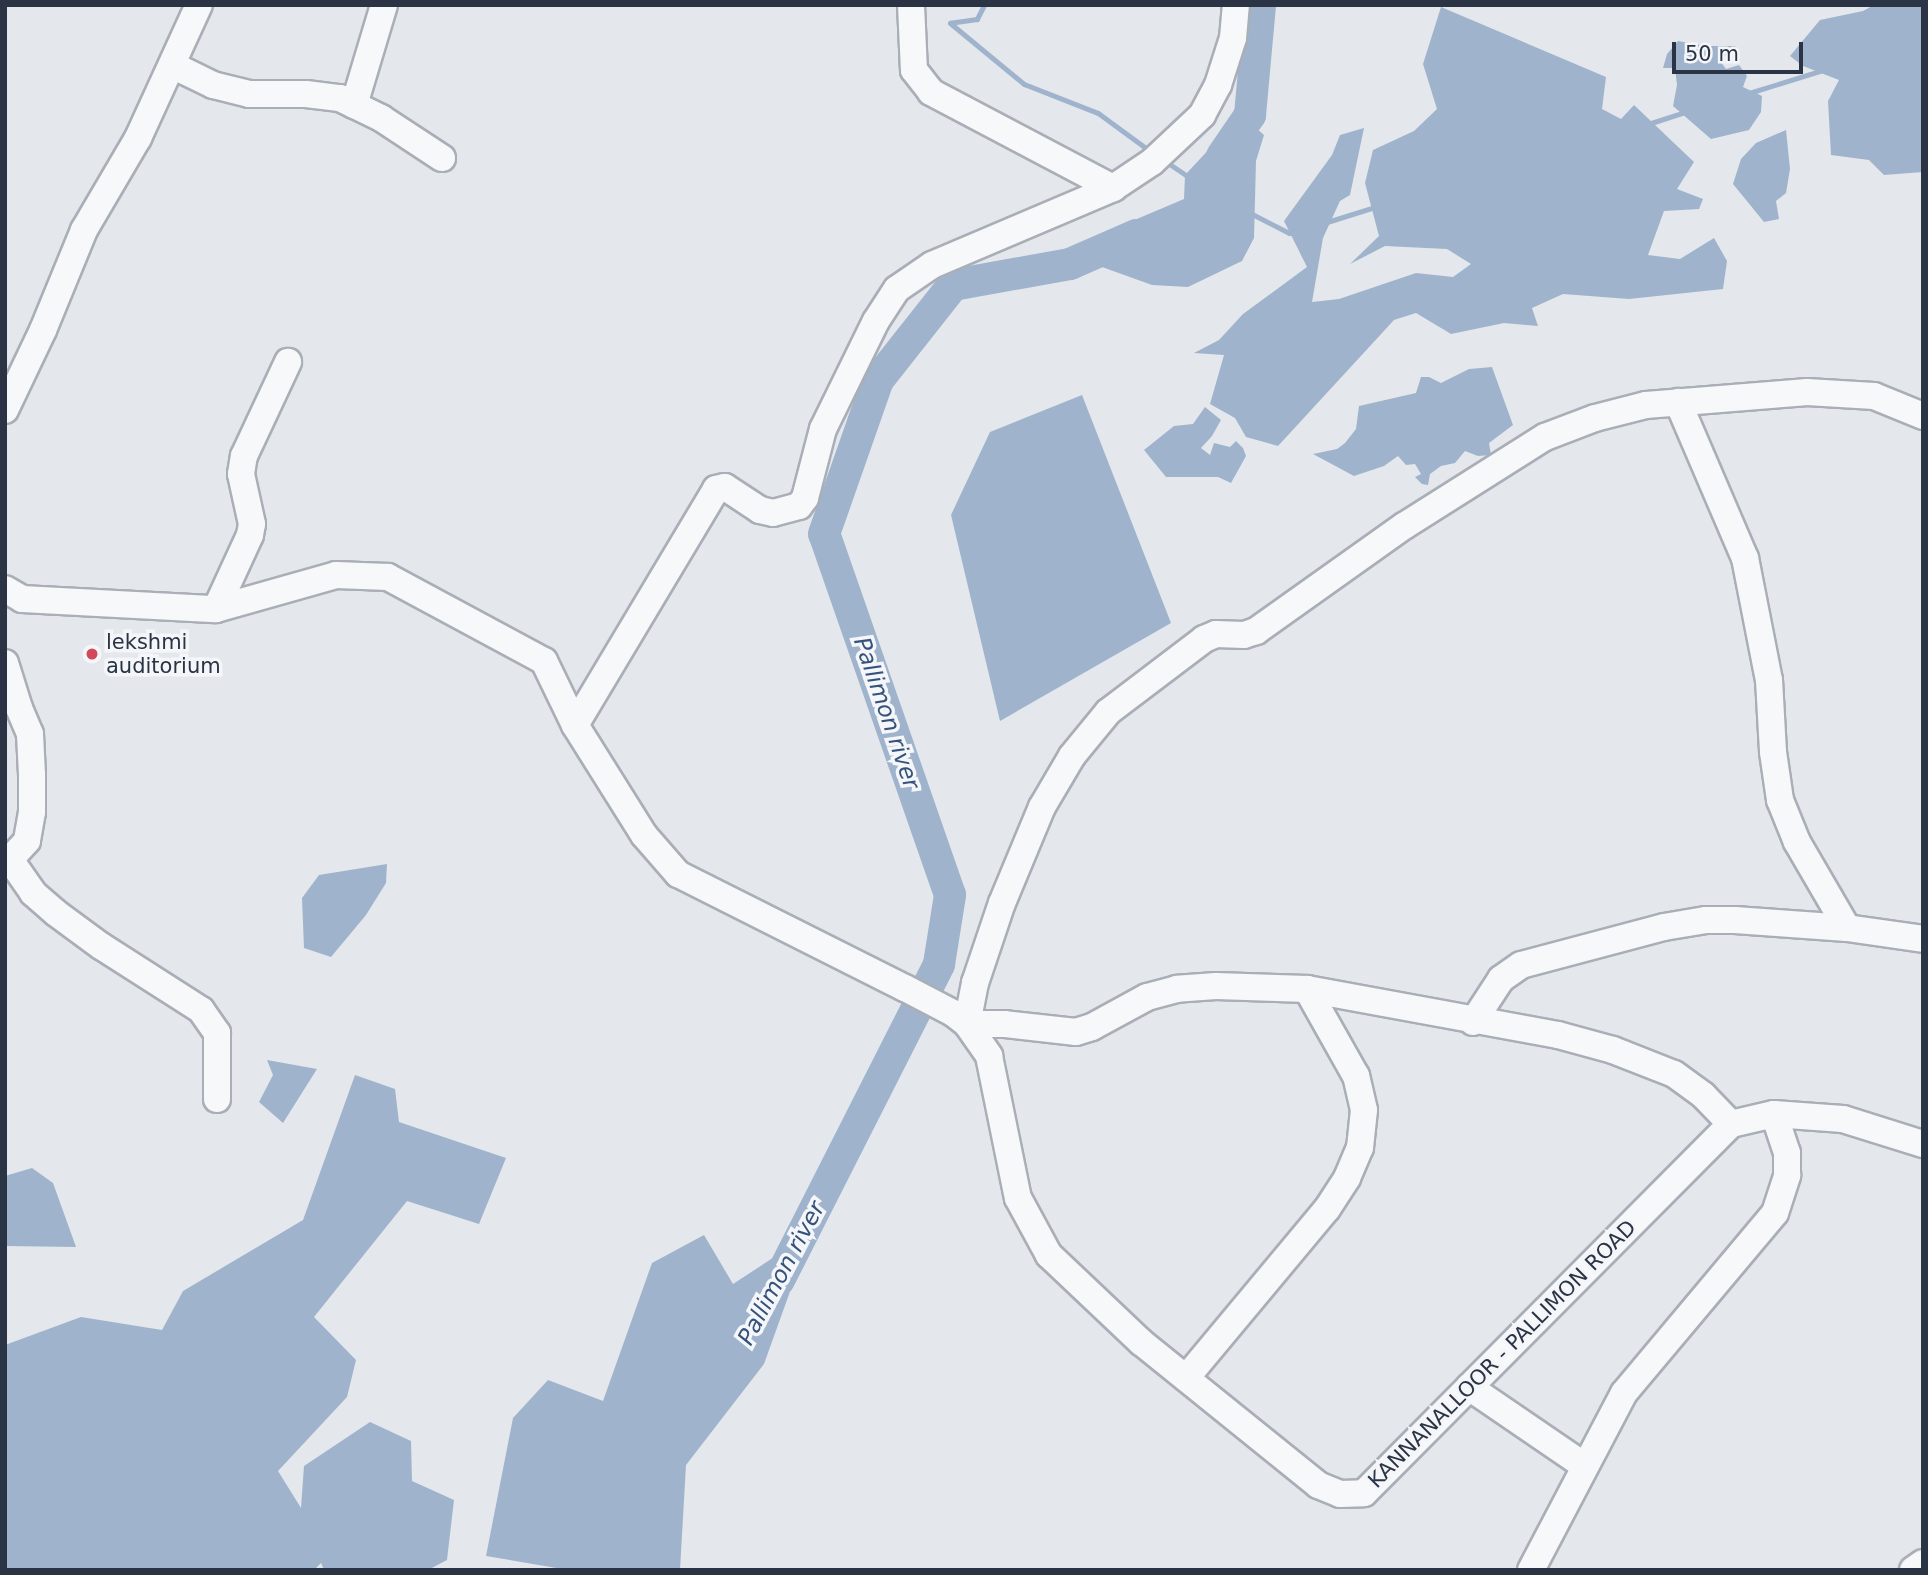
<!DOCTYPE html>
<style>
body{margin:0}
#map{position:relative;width:1928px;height:1575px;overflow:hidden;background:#e4e7ec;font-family:"DejaVu Sans",sans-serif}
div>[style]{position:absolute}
.water>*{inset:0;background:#9fb4cc}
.stream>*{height:5px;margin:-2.5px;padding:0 2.5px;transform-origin:2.5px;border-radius:2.5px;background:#9fb4cc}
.river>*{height:32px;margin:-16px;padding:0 16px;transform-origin:16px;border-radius:16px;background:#9fb4cc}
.roads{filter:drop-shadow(2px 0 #a9aeb7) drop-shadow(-2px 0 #a9aeb7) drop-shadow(0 2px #a9aeb7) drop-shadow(0 -2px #a9aeb7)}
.minor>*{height:26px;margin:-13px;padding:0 13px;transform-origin:13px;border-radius:13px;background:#f7f8fa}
.dots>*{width:19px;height:19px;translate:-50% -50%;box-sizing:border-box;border:4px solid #f4f6f9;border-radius:50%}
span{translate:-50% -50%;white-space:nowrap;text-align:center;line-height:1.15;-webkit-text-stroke:7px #f4f6f9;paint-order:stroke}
.poi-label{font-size:21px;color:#2b3445}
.left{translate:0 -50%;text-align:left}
.street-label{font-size:21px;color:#2b3445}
.water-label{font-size:23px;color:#34527a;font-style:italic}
.frame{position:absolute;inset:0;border:7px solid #2b3445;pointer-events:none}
.scale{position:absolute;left:1672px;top:42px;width:131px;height:32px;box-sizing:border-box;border:4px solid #2b3445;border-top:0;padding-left:9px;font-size:21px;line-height:24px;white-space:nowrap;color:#2b3445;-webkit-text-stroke:5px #f4f6f9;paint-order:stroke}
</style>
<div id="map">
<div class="water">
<div style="clip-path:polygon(1874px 5px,1923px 5px,1923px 172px,1884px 175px,1869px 160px,1831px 155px,1828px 101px,1839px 80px,1803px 66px,1790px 56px,1820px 20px,1863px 11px)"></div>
<div style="clip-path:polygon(1441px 7px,1606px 77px,1602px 109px,1621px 119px,1634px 105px,1694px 162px,1677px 189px,1703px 199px,1699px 209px,1664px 211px,1648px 255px,1680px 259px,1714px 238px,1727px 261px,1723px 289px,1629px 299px,1563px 294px,1532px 308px,1538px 326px,1504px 323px,1451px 334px,1416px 313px,1394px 320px,1278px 446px,1246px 437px,1235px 418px,1210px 404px,1224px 355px,1194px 353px,1219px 340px,1243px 314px,1307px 267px,1284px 221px,1332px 155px,1340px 135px,1364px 128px,1350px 195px,1340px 201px,1323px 238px,1312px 302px,1339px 299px,1416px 273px,1453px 277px,1471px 264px,1447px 249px,1385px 246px,1350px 264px,1379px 236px,1365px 183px,1373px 150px,1414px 131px,1437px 109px,1423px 64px)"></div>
<div style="clip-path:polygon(1678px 41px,1707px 46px,1736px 46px,1720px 61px,1726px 69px,1739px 65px,1747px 76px,1743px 87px,1762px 96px,1761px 112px,1749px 130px,1711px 139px,1673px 106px,1677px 85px,1675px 68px,1663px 68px,1667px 54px)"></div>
<div style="clip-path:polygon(1241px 115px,1264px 135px,1256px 161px,1254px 238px,1242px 261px,1188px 287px,1152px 285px,1102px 267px,1092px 238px,1184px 199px,1185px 175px)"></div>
<div style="clip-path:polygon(1786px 130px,1790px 169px,1786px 193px,1776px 201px,1779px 219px,1764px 222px,1733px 184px,1741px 159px,1756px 143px)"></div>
<div style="clip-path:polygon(1492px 367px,1513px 425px,1489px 443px,1491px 455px,1478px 456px,1465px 451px,1455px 463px,1441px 466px,1430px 474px,1428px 485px,1422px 484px,1415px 477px,1421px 474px,1415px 464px,1406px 465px,1398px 456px,1384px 466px,1354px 476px,1313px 454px,1337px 449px,1345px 443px,1356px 429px,1359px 406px,1416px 393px,1421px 377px,1429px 377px,1441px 383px,1469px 369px)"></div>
<div style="clip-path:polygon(1082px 395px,1171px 623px,1000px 721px,951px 515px,990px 432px)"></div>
<div style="clip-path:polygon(1205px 407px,1221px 420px,1212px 436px,1201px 448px,1210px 455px,1214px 443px,1230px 447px,1236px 441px,1243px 448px,1246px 456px,1231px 483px,1218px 477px,1166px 477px,1144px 450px,1174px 426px,1193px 424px)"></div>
<div style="clip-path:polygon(387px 864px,386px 883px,366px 915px,331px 957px,304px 948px,302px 898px,319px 875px)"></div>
<div style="clip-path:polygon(267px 1060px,317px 1069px,283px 1123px,259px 1102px,273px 1075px)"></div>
<div style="clip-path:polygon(355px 1075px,395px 1089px,399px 1122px,506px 1158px,479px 1224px,407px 1201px,314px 1317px,356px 1360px,347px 1397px,278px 1471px,301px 1508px,304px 1466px,370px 1422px,411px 1441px,412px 1481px,454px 1500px,447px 1560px,428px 1570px,324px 1570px,321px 1563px,314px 1570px,5px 1570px,5px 1345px,81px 1317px,162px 1330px,183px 1291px,303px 1220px)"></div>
<div style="clip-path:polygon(32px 1168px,53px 1183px,76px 1247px,5px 1246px,5px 1176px)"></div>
<div style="clip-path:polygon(811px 1233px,764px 1364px,686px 1465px,680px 1570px,568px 1570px,486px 1556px,513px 1418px,548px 1380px,603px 1401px,652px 1263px,704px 1235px,733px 1284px)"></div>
</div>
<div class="stream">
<div style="left:984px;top:5px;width:16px;rotate:117deg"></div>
<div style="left:977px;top:19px;width:27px;rotate:172deg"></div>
<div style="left:950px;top:23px;width:96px;rotate:39.5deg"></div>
<div style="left:1024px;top:84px;width:79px;rotate:21.4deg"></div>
<div style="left:1098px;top:113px;width:66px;rotate:36.3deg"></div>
<div style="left:1749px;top:93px;width:77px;rotate:-17.3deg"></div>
<div style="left:1648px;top:124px;width:40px;rotate:-18deg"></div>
<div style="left:1165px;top:161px;width:29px;rotate:34deg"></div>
<div style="left:1250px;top:213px;width:44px;rotate:27.1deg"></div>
<div style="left:1289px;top:233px;width:5px;rotate:-11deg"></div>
<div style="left:1327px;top:222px;width:53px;rotate:-17.4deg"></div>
</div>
<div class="river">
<div style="left:1222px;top:156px;width:50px;rotate:-55.7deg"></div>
<div style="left:1250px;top:115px;width:110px;rotate:-84.8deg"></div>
<div style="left:779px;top:1280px;width:354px;rotate:-63.1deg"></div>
<div style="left:939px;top:964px;width:70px;rotate:-80.9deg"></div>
<div style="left:950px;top:895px;width:382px;rotate:-109.2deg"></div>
<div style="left:824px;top:534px;width:163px;rotate:-70.7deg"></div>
<div style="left:878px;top:380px;width:121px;rotate:-51.7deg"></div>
<div style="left:953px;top:285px;width:119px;rotate:-10.2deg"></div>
<div style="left:1070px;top:264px;width:72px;rotate:-23.7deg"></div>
</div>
<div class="roads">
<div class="minor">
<div style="left:911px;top:5px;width:65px;rotate:87.4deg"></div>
<div style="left:914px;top:70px;width:28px;rotate:52deg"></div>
<div style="left:931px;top:92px;width:206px;rotate:27.8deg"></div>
<div style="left:172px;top:65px;width:46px;rotate:26deg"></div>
<div style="left:213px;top:85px;width:37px;rotate:14deg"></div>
<div style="left:249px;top:94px;width:57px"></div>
<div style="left:306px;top:94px;width:34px;rotate:7deg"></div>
<div style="left:340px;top:98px;width:46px;rotate:26deg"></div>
<div style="left:381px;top:118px;width:73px;rotate:33.3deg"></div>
<div style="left:354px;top:105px;width:104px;rotate:-73.3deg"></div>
<div style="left:1678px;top:402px;width:170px;rotate:66.8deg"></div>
<div style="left:1745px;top:558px;width:124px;rotate:78.9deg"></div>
<div style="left:1769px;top:680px;width:72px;rotate:86.8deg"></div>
<div style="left:1773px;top:752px;width:49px;rotate:81.7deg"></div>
<div style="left:1780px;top:800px;width:45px;rotate:68deg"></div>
<div style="left:1797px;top:842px;width:99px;rotate:59.8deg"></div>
<div style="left:5px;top:410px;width:89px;rotate:-64.6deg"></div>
<div style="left:43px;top:330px;width:108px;rotate:-67.7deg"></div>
<div style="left:84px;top:230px;width:107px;rotate:-59.6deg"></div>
<div style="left:138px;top:138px;width:146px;rotate:-65.4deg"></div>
<div style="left:5px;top:589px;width:20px;rotate:30deg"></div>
<div style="left:22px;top:599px;width:194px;rotate:3deg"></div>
<div style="left:216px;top:609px;width:125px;rotate:-15.8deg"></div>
<div style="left:336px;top:575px;width:52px;rotate:2.2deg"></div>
<div style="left:388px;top:577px;width:177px;rotate:28.3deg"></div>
<div style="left:544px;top:661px;width:71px;rotate:64.2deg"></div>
<div style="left:575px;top:725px;width:130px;rotate:57.9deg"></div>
<div style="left:644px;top:835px;width:52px;rotate:48.9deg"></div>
<div style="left:678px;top:874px;width:254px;rotate:26.7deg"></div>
<div style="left:905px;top:988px;width:54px;rotate:27.5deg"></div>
<div style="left:953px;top:1013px;width:18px;rotate:38deg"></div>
<div style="left:967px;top:1024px;width:39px;rotate:55deg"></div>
<div style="left:989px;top:1056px;width:145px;rotate:78.5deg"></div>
<div style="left:1018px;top:1198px;width:65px;rotate:61.5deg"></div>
<div style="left:1049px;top:1255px;width:127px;rotate:43.4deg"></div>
<div style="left:1141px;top:1342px;width:228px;rotate:38.9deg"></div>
<div style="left:1318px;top:1485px;width:24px;rotate:22deg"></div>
<div style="left:1340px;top:1494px;width:24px;rotate:-2deg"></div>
<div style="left:1364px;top:1493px;width:520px;rotate:-45.16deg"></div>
<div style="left:1731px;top:1124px;width:44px;rotate:-13.1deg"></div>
<div style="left:1774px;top:1114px;width:69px;rotate:4.1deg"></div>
<div style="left:1843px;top:1119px;width:84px;rotate:17.4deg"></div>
<div style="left:216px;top:609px;width:81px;rotate:-65.3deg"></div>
<div style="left:250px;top:535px;width:11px;rotate:-80deg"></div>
<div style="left:252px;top:524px;width:51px;rotate:-102.4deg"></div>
<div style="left:241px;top:474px;width:18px;rotate:-81deg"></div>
<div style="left:244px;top:456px;width:104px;rotate:-64.9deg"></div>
<div style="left:5px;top:663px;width:47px;rotate:72.7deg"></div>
<div style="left:19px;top:708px;width:28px;rotate:67deg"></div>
<div style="left:30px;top:734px;width:41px;rotate:87.2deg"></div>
<div style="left:32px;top:775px;width:37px;rotate:90deg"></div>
<div style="left:32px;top:812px;width:29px;rotate:100deg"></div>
<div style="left:27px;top:841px;width:33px;rotate:133deg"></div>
<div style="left:575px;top:725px;width:275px;rotate:-59.1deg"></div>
<div style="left:716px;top:489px;width:9px;rotate:-13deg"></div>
<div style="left:725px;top:487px;width:42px;rotate:33.3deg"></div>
<div style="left:760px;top:510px;width:13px;rotate:13deg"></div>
<div style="left:773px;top:513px;width:27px;rotate:-15deg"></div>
<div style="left:799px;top:506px;width:10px;rotate:-53deg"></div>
<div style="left:805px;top:498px;width:71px;rotate:-75.4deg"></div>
<div style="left:823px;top:429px;width:120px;rotate:-63.9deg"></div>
<div style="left:876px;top:321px;width:38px;rotate:-57deg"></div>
<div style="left:897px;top:289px;width:42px;rotate:-34.4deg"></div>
<div style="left:932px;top:265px;width:197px;rotate:-23deg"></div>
<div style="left:1113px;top:188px;width:47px;rotate:-33.7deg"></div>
<div style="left:1152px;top:162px;width:69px;rotate:-43.2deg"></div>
<div style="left:1202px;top:115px;width:34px;rotate:-62deg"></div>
<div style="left:1218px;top:85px;width:49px;rotate:-72.3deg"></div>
<div style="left:1233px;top:38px;width:33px;rotate:-85deg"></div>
<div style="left:11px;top:861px;width:39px;rotate:55deg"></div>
<div style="left:33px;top:893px;width:30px;rotate:41deg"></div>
<div style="left:56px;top:913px;width:56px;rotate:36.3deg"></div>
<div style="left:101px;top:946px;width:119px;rotate:32.6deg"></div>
<div style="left:201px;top:1010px;width:28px;rotate:55deg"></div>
<div style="left:217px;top:1033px;width:66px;rotate:90deg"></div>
<div style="left:1473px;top:1022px;width:51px;rotate:-56.9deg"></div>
<div style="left:1501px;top:979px;width:24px;rotate:-35deg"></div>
<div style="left:1521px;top:965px;width:148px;rotate:-14.9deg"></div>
<div style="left:1664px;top:927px;width:43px;rotate:-9.5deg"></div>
<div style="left:1706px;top:920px;width:29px"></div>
<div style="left:1735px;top:920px;width:112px;rotate:4.1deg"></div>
<div style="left:1847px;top:928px;width:77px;rotate:8.2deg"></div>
<div style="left:1731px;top:1124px;width:40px;rotate:-134deg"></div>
<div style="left:1703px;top:1095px;width:36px;rotate:-144deg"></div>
<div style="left:1674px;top:1074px;width:66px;rotate:-158.5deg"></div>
<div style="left:1613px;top:1050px;width:57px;rotate:-164.7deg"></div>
<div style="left:1558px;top:1035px;width:255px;rotate:-169.6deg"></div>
<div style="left:1307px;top:989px;width:91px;rotate:-178.1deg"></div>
<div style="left:1216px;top:986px;width:39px;rotate:176deg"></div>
<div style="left:1177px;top:989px;width:31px;rotate:165deg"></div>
<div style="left:1147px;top:997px;width:63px;rotate:151.4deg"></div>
<div style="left:1092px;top:1027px;width:17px;rotate:163deg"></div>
<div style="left:1076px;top:1032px;width:71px;rotate:-173.6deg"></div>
<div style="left:1005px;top:1024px;width:38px;rotate:180deg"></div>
<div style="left:967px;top:1024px;width:42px;rotate:-79deg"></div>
<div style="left:975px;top:983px;width:84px;rotate:-71.4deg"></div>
<div style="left:1002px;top:903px;width:104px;rotate:-67.4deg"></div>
<div style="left:1042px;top:807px;width:59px;rotate:-59.5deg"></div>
<div style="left:1072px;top:756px;width:57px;rotate:-50.7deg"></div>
<div style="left:1108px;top:712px;width:121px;rotate:-37.2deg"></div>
<div style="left:1204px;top:639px;width:13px;rotate:-23deg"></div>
<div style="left:1216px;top:634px;width:28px;rotate:2deg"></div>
<div style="left:1244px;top:635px;width:13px;rotate:-18deg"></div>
<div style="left:1256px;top:631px;width:181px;rotate:-35.4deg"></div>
<div style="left:1404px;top:526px;width:167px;rotate:-32.3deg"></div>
<div style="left:1545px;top:437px;width:53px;rotate:-20.8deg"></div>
<div style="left:1595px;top:418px;width:53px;rotate:-14.3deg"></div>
<div style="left:1646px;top:405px;width:162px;rotate:-4.6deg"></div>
<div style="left:1807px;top:392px;width:67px;rotate:3.4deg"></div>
<div style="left:1874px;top:396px;width:53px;rotate:22.2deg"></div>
<div style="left:1186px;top:1378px;width:220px;rotate:-50.2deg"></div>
<div style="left:1327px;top:1209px;width:37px;rotate:-57deg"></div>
<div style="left:1347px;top:1178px;width:33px;rotate:-67deg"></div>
<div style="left:1360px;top:1148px;width:38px;rotate:-84deg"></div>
<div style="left:1364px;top:1110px;width:35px;rotate:-103deg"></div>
<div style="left:1356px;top:1076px;width:100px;rotate:-119.4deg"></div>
<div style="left:1469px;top:1387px;width:140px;rotate:34.3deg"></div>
<div style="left:1531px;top:1570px;width:200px;rotate:-62.3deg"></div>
<div style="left:1624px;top:1393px;width:235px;rotate:-50deg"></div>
<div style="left:1775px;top:1213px;width:40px;rotate:-72deg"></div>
<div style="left:1787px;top:1175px;width:22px;rotate:-90deg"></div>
<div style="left:1787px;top:1153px;width:41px;rotate:-108.4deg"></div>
<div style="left:1913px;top:1570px;width:12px;rotate:-35deg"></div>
</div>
</div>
<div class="dots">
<div style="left:92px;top:654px;background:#d1495b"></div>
</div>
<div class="poi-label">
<span class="left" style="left:106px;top:654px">lekshmi<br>auditorium</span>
</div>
<div class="street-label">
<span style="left:1502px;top:1354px;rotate:-45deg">KANNANALLOOR - PALLIMON ROAD</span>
</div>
<div class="water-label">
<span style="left:887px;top:713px;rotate:71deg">Pallimon river</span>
<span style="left:781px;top:1273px;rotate:-62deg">Pallimon river</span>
</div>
<div class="frame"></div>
<div class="scale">50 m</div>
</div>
